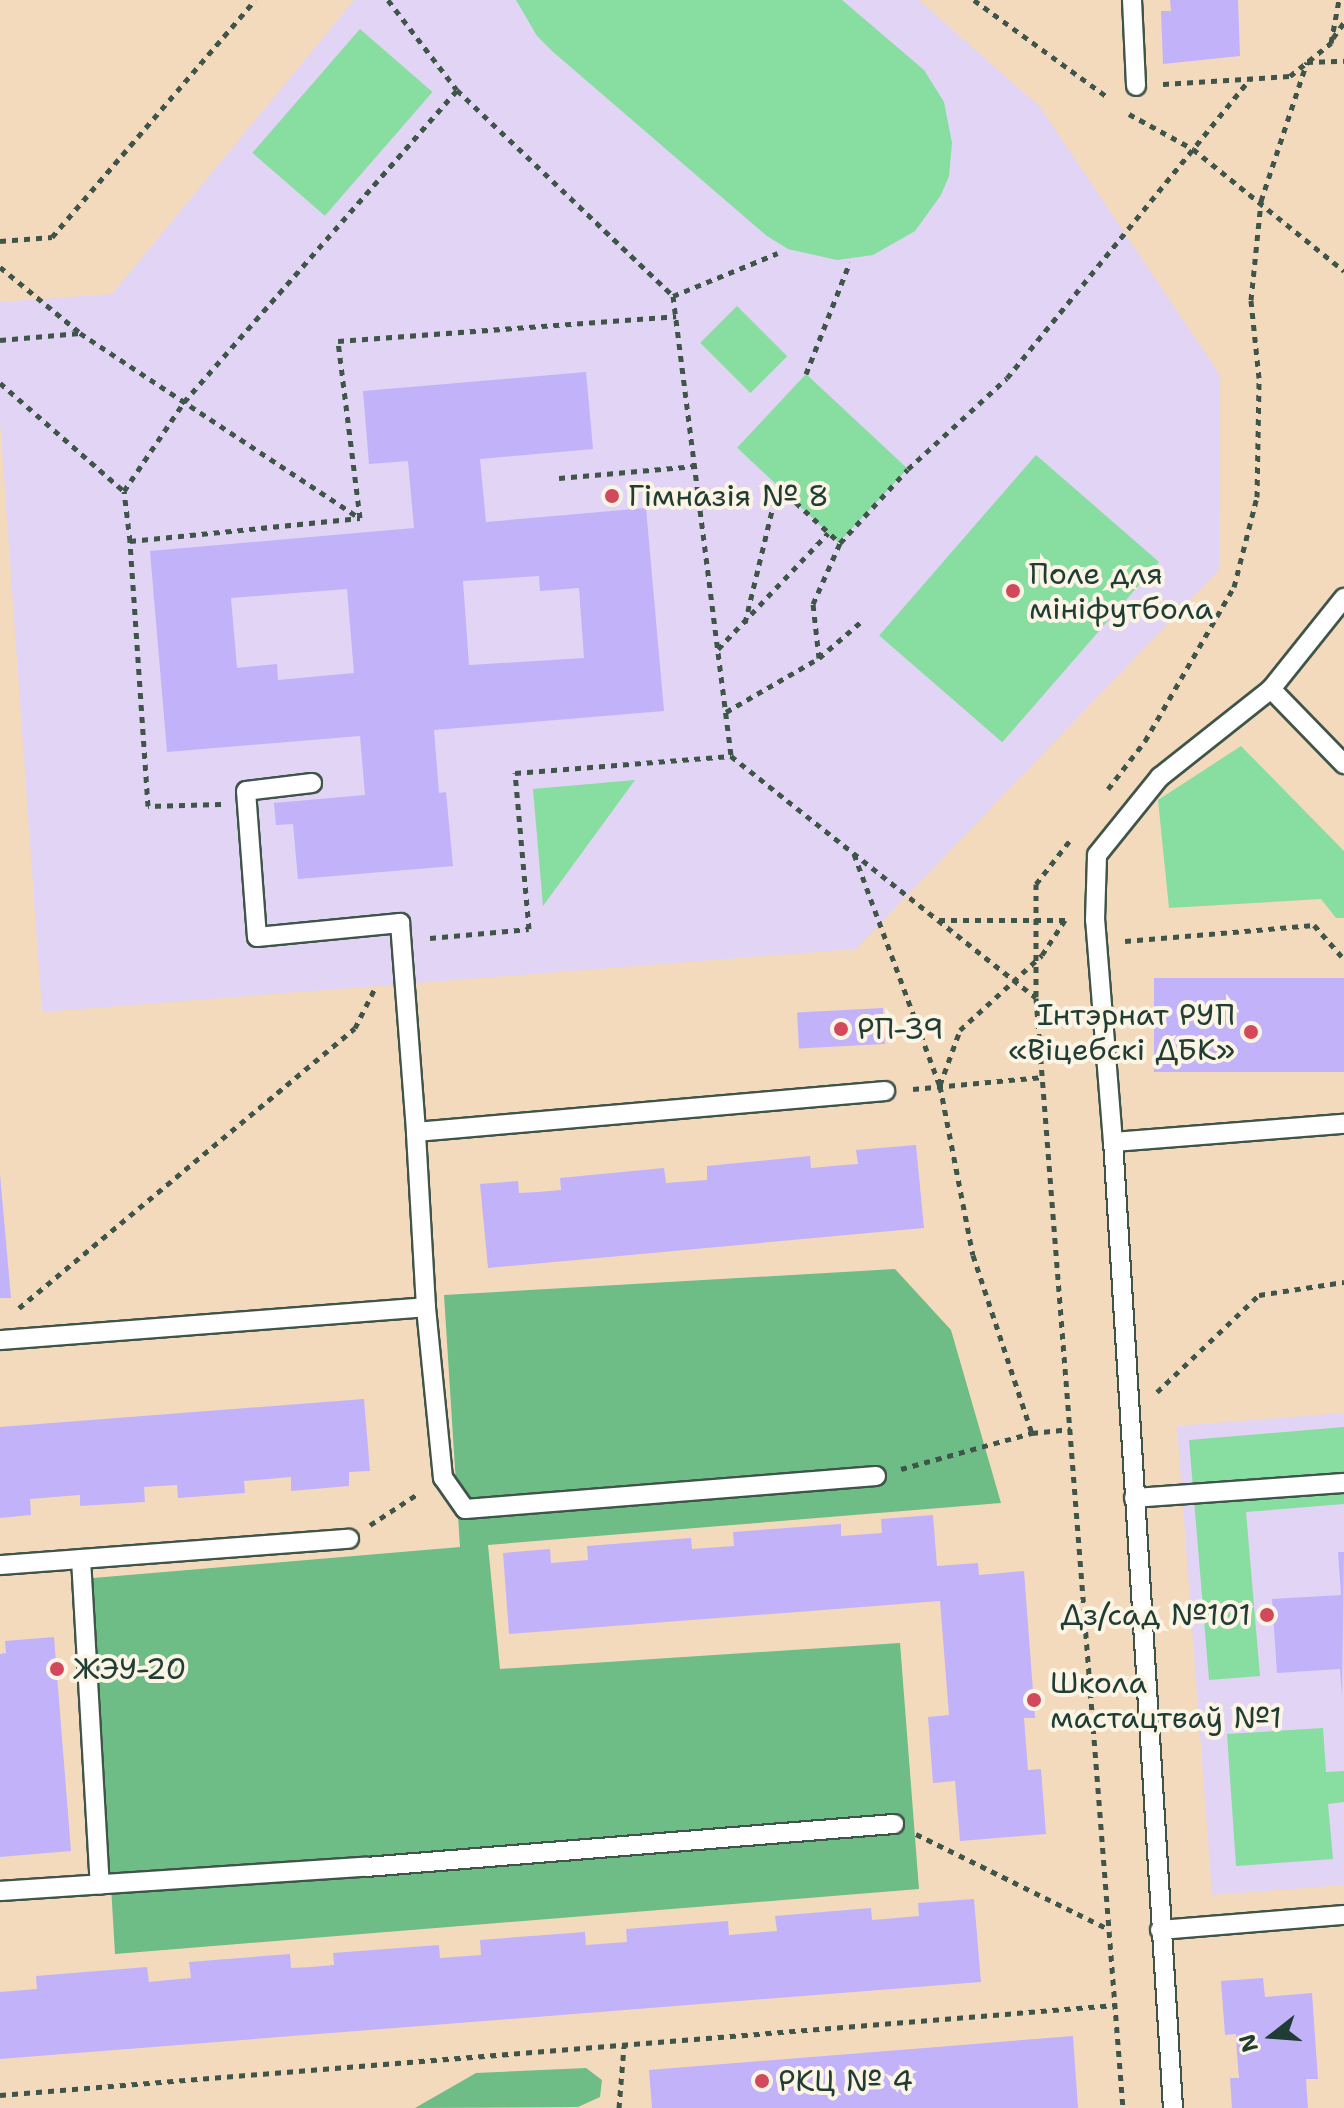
<!DOCTYPE html>
<meta charset="utf-8">
<style>
body{margin:0}
#map{position:relative;width:1344px;height:2108px;overflow:hidden;background:#f4dabd;font-family:"Shantell Sans",sans-serif}
div>[style]{position:absolute}
.built>*{inset:0;background:#e1d4f4}
.green>*{inset:0;background:#88dda0;transform-origin:0 0}
.forest>*{inset:0;background:#6ebc86}
.building>*{inset:0;background:#c2b2fa;transform-origin:0 0}
.path>*{height:5px;margin-top:-2.5px;transform-origin:0;background:repeating-linear-gradient(90deg,#3f5549 0 6px,transparent 0 12px)}
.roads{filter:drop-shadow(2px 0 #3f5549) drop-shadow(-2px 0 #3f5549) drop-shadow(0 2px #3f5549) drop-shadow(0 -2px #3f5549)}
.service>*{height:18px;margin:-9px;padding:0 9px;transform-origin:9px;border-radius:9px;background:#fff}
.dots>*{width:22px;height:22px;translate:-50% -50%;box-sizing:border-box;border:4px solid #fcf5e5;border-radius:50%}
span{translate:-50% -50%;white-space:nowrap;text-align:center;line-height:1.15;-webkit-text-stroke:8px #fcf5e5;paint-order:stroke}
.poi-label{font-size:30px;color:#1f3d34}
.left{translate:0 -50%;text-align:left}
.right{translate:-100% -50%;text-align:right}
.north{position:absolute;left:1232px;top:1996px;width:80px;height:80px;-webkit-text-stroke:6px #fcf5e5;paint-order:stroke;rotate:253deg;font-size:22px;font-weight:700;line-height:32px;text-align:center;color:#1f3d34}
.north::after{content:'';display:block;margin:auto;width:28px;height:36px;background:#1f3d34;clip-path:polygon(50% 0,100% 100%,50% 72%,0 100%)}
</style>
<div id="map">
<div class="built">
<div style="clip-path:polygon(354px 0,919px 0,1040px 107px,1220px 375px,1219px 570px,856px 949px,42px 1012px,0 421px,0 302px,112px 294px)"></div>
<div style="clip-path:polygon(1344px 1413px,1344px 1885px,1212px 1895px,1177px 1426px)"></div>
</div>
<div class="green">
<div style="clip-path:polygon(516px 0,842px 0,924px 70px,944px 102px,952px 143px,949px 176px,941px 195px,915px 231px,873px 255px,837px 260px,788px 249px,767px 236px,552px 51px,537px 36px)"></div>
<div style="left:360px;top:29px;width:96px;height:164px;rotate:41deg"></div>
<div style="left:737px;top:306px;width:71px;height:52px;rotate:45deg"></div>
<div style="left:806px;top:374px;width:139px;height:101px;rotate:43deg"></div>
<div style="left:1036px;top:455px;width:163px;height:239px;rotate:41deg"></div>
<div style="clip-path:polygon(1241px 746px,1344px 851px,1344px 918px,1336px 918px,1321px 899px,1169px 908px,1158px 800px)"></div>
<div style="clip-path:polygon(635px 780px,543px 906px,533px 789px)"></div>
<div style="clip-path:polygon(1344px 1427px,1344px 1504px,1246px 1512px,1260px 1676px,1209px 1680px,1189px 1440px)"></div>
<div style="clip-path:polygon(1323px 1728px,1326px 1772px,1344px 1771px,1344px 1802px,1328px 1804px,1333px 1859px,1236px 1866px,1227px 1734px)"></div>
</div>
<div class="forest">
<div style="clip-path:polygon(895px 1269px,951px 1330px,1001px 1503px,488px 1545px,500px 1669px,900px 1643px,919px 1889px,115px 1954px,93px 1578px,460px 1547px,444px 1295px)"></div>
<div style="clip-path:polygon(586px 2068px,602px 2080px,600px 2097px,578px 2107px,415px 2108px,476px 2073px)"></div>
</div>
<div class="building">
<div style="clip-path:polygon(1170px 0,1238px 0,1240px 56px,1163px 64px,1161px 11px,1171px 11px)"></div>
<div style="clip-path:polygon(evenodd,586px 372px,593px 449px,480px 459px,486px 522px,646px 508px,664px 711px,434px 730px,439px 793px,446px 792px,453px 866px,298px 879px,293px 824px,276px 825px,274px 803px,365px 795px,360px 736px,167px 752px,150px 551px,414px 528px,408px 461px,369px 464px,363px 391px,586px 372px,539px 576px,540px 591px,579px 588px,584px 658px,469px 665px,463px 581px,539px 576px,586px 372px,347px 589px,354px 673px,278px 680px,277px 664px,237px 668px,231px 598px,347px 589px)"></div>
<div style="left:1344px;top:978px;width:94px;height:190px;rotate:90deg"></div>
<div style="left:883px;top:1008px;width:36px;height:86px;rotate:87deg"></div>
<div style="clip-path:polygon(916px 1145px,924px 1228px,488px 1268px,480px 1184px,518px 1181px,519px 1193px,538px 1192px,561px 1190px,560px 1178px,664px 1168px,666px 1183px,707px 1180px,707px 1166px,810px 1156px,811px 1168px,833px 1166px,858px 1164px,856px 1150px)"></div>
<div style="clip-path:polygon(0 1174px,11px 1298px,0 1298px)"></div>
<div style="clip-path:polygon(364px 1399px,370px 1471px,349px 1472px,349px 1486px,291px 1491px,291px 1477px,244px 1481px,245px 1493px,178px 1498px,177px 1485px,144px 1487px,145px 1502px,80px 1506px,80px 1495px,30px 1499px,31px 1515px,0 1518px,0 1427px)"></div>
<div style="clip-path:polygon(933px 1515px,937px 1566px,978px 1563px,979px 1575px,1024px 1571px,1035px 1718px,1024px 1718px,1028px 1770px,1041px 1769px,1046px 1834px,960px 1841px,955px 1781px,933px 1783px,928px 1717px,949px 1715px,940px 1601px,509px 1634px,503px 1553px,550px 1549px,551px 1563px,588px 1560px,587px 1546px,691px 1538px,692px 1549px,734px 1546px,733px 1532px,841px 1524px,841px 1536px,882px 1533px,881px 1519px)"></div>
<div style="clip-path:polygon(1338px 1552px,1344px 1552px,1342px 1695px,1340px 1669px,1277px 1673px,1272px 1599px,1341px 1595px)"></div>
<div style="clip-path:polygon(54px 1637px,71px 1851px,0 1857px,0 1654px,6px 1653px,5px 1641px)"></div>
<div style="clip-path:polygon(974px 1899px,981px 1982px,0 2059px,0 1992px,37px 1989px,36px 1976px,147px 1967px,149px 1982px,169px 1980px,191px 1978px,189px 1962px,290px 1954px,291px 1968px,311px 1967px,334px 1965px,333px 1953px,439px 1945px,440px 1958px,481px 1955px,480px 1940px,585px 1932px,586px 1945px,627px 1942px,626px 1929px,728px 1921px,729px 1935px,777px 1931px,775px 1916px,871px 1908px,872px 1920px,896px 1918px,919px 1916px,918px 1903px)"></div>
<div style="clip-path:polygon(1263px 1978px,1265px 1997px,1312px 1993px,1318px 2079px,1306px 2079px,1308px 2108px,1232px 2108px,1230px 2078px,1239px 2078px,1237px 2054px,1236px 2034px,1225px 2035px,1221px 1981px)"></div>
<div style="clip-path:polygon(1073px 2036px,1078px 2108px,652px 2108px,649px 2070px)"></div>
</div>
<div class="path">
<div style="left:388px;top:0;width:113px;rotate:52.5deg"></div>
<div style="left:457px;top:90px;width:298px;rotate:43.6deg"></div>
<div style="left:673px;top:296px;width:464px;rotate:82.8deg"></div>
<div style="left:974px;top:0;width:167px;rotate:36deg"></div>
<div style="left:1333px;top:38px;width:19px;rotate:-55deg"></div>
<div style="left:1163px;top:84px;width:127px;rotate:-3.6deg"></div>
<div style="left:1290px;top:76px;width:53px;rotate:-38.8deg"></div>
<div style="left:1331px;top:43px;width:44px;rotate:-79.5deg"></div>
<div style="left:1129px;top:114px;width:73px;rotate:28.7deg"></div>
<div style="left:1193px;top:149px;width:194px;rotate:38.9deg"></div>
<div style="left:0;top:241px;width:52px;rotate:-4.4deg"></div>
<div style="left:52px;top:237px;width:312px;rotate:-49.4deg"></div>
<div style="left:0;top:267px;width:102px;rotate:39.4deg"></div>
<div style="left:673px;top:296px;width:113px;rotate:-22.3deg"></div>
<div style="left:0;top:340px;width:80px;rotate:-5deg"></div>
<div style="left:80px;top:333px;width:335px;rotate:33.5deg"></div>
<div style="left:806px;top:374px;width:120px;rotate:-68.6deg"></div>
<div style="left:0;top:383px;width:164px;rotate:41.1deg"></div>
<div style="left:559px;top:478px;width:137px;rotate:-5deg"></div>
<div style="left:130px;top:541px;width:50px;rotate:-96.8deg"></div>
<div style="left:124px;top:491px;width:107px;rotate:-56deg"></div>
<div style="left:184px;top:402px;width:415px;rotate:-48.8deg"></div>
<div style="left:745px;top:623px;width:141px;rotate:-76.5deg"></div>
<div style="left:778px;top:486px;width:84px;rotate:42.6deg"></div>
<div style="left:718px;top:649px;width:160px;rotate:-46.5deg"></div>
<div style="left:819px;top:658px;width:54px;rotate:-96.3deg"></div>
<div style="left:813px;top:604px;width:67px;rotate:-66.1deg"></div>
<div style="left:840px;top:543px;width:100px;rotate:-47.4deg"></div>
<div style="left:908px;top:469px;width:134px;rotate:-42.6deg"></div>
<div style="left:1007px;top:378px;width:387px;rotate:-50.9deg"></div>
<div style="left:726px;top:712px;width:108px;rotate:-30.1deg"></div>
<div style="left:819px;top:658px;width:58px;rotate:-40.8deg"></div>
<div style="left:1108px;top:789px;width:61px;rotate:-52.4deg"></div>
<div style="left:1145px;top:741px;width:178px;rotate:-60deg"></div>
<div style="left:1234px;top:587px;width:93px;rotate:-75.7deg"></div>
<div style="left:1257px;top:497px;width:119px;rotate:-89deg"></div>
<div style="left:1259px;top:378px;width:78px;rotate:-95.9deg"></div>
<div style="left:1251px;top:300px;width:100px;rotate:-84.2deg"></div>
<div style="left:1261px;top:201px;width:146px;rotate:-71.7deg"></div>
<div style="left:1307px;top:62px;width:37px;rotate:-2deg"></div>
<div style="left:221px;top:804px;width:73px;rotate:178.4deg"></div>
<div style="left:148px;top:806px;width:266px;rotate:-93.9deg"></div>
<div style="left:130px;top:541px;width:231px;rotate:-5.7deg"></div>
<div style="left:360px;top:518px;width:178px;rotate:-97.1deg"></div>
<div style="left:338px;top:341px;width:339px;rotate:-4.2deg"></div>
<div style="left:854px;top:854px;width:247px;rotate:69.7deg"></div>
<div style="left:940px;top:1086px;width:172px;rotate:79deg"></div>
<div style="left:973px;top:1255px;width:188px;rotate:71.7deg"></div>
<div style="left:939px;top:920px;width:126px"></div>
<div style="left:430px;top:938px;width:99px;rotate:-5.2deg"></div>
<div style="left:529px;top:929px;width:157px;rotate:-95.1deg"></div>
<div style="left:515px;top:773px;width:217px;rotate:-4.5deg"></div>
<div style="left:731px;top:756px;width:389px;rotate:38.4deg"></div>
<div style="left:1036px;top:998px;width:1113px;rotate:85.52deg"></div>
<div style="left:1125px;top:941px;width:190px;rotate:-4.8deg"></div>
<div style="left:1314px;top:925px;width:45px;rotate:48.6deg"></div>
<div style="left:1036px;top:997px;width:113px;rotate:-90deg"></div>
<div style="left:1036px;top:884px;width:57px;rotate:-52.1deg"></div>
<div style="left:940px;top:1085px;width:59px;rotate:-70deg"></div>
<div style="left:960px;top:1030px;width:111px;rotate:-42.4deg"></div>
<div style="left:1042px;top:955px;width:42px;rotate:-56.7deg"></div>
<div style="left:913px;top:1089px;width:131px;rotate:-5.3deg"></div>
<div style="left:19px;top:1308px;width:437px;rotate:-39.8deg"></div>
<div style="left:355px;top:1028px;width:45px;rotate:-63.4deg"></div>
<div style="left:1157px;top:1392px;width:141px;rotate:-43.6deg"></div>
<div style="left:1259px;top:1295px;width:86px;rotate:-8.7deg"></div>
<div style="left:901px;top:1469px;width:136px;rotate:-15.4deg"></div>
<div style="left:1032px;top:1433px;width:39px;rotate:-6deg"></div>
<div style="left:370px;top:1525px;width:59px;rotate:-33.1deg"></div>
<div style="left:916px;top:1834px;width:214px;rotate:26.3deg"></div>
<div style="left:0;top:2095px;width:1119px;rotate:-4.61deg"></div>
<div style="left:619px;top:2108px;width:62px;rotate:-85.4deg"></div>
</div>
<div class="roads">
<div class="service">
<div style="left:1132px;top:0;width:86px;rotate:87.3deg"></div>
<div style="left:1271px;top:689px;width:105px;rotate:45.8deg"></div>
<div style="left:312px;top:783px;width:66px;rotate:173.1deg"></div>
<div style="left:246px;top:791px;width:146px;rotate:85.7deg"></div>
<div style="left:257px;top:937px;width:144px;rotate:-5.6deg"></div>
<div style="left:400px;top:923px;width:210px;rotate:85.6deg"></div>
<div style="left:1113px;top:1142px;width:232px;rotate:-4.5deg"></div>
<div style="left:0;top:1340px;width:427px;rotate:-4.4deg"></div>
<div style="left:876px;top:1476px;width:412px;rotate:175.4deg"></div>
<div style="left:465px;top:1509px;width:38px;rotate:-125deg"></div>
<div style="left:443px;top:1478px;width:172px;rotate:-95.7deg"></div>
<div style="left:426px;top:1307px;width:175px;rotate:-93.3deg"></div>
<div style="left:416px;top:1132px;width:471px;rotate:-5deg"></div>
<div style="left:1134px;top:1498px;width:211px;rotate:-4.1deg"></div>
<div style="left:81px;top:1559px;width:326px;rotate:86.7deg"></div>
<div style="left:0;top:1565px;width:350px;rotate:-4.3deg"></div>
<div style="left:0;top:1891px;width:367px;rotate:-3.8deg"></div>
<div style="left:366px;top:1867px;width:530px;rotate:-4.66deg"></div>
<div style="left:1160px;top:1930px;width:185px;rotate:-4.7deg"></div>
<div style="left:1173px;top:2108px;width:968px;rotate:-93.55deg"></div>
<div style="left:1113px;top:1142px;width:223px;rotate:-94.6deg"></div>
<div style="left:1095px;top:920px;width:65px;rotate:-88.2deg"></div>
<div style="left:1097px;top:855px;width:100px;rotate:-51.1deg"></div>
<div style="left:1160px;top:777px;width:142px;rotate:-38.4deg"></div>
<div style="left:1271px;top:689px;width:117px;rotate:-51.3deg"></div>
</div>
</div>
<div class="dots">
<div style="left:612px;top:496px;background:#d1495b"></div>
<div style="left:1013px;top:591px;background:#d1495b"></div>
<div style="left:841px;top:1029px;background:#d1495b"></div>
<div style="left:1251px;top:1032px;background:#d1495b"></div>
<div style="left:1267px;top:1615px;background:#d1495b"></div>
<div style="left:57px;top:1669px;background:#d1495b"></div>
<div style="left:1034px;top:1700px;background:#d1495b"></div>
<div style="left:762px;top:2081px;background:#d1495b"></div>
</div>
<div class="poi-label">
<span class="left" style="left:628px;top:496px">Гімназія № 8</span>
<span class="left" style="left:1029px;top:591px">Поле для<br>мініфутбола</span>
<span class="right" style="left:1235px;top:1032px">Інтэрнат РУП<br>«Віцебскі ДБК»</span>
<span class="left" style="left:857px;top:1029px">РП-39</span>
<span class="right" style="left:1251px;top:1615px">Дз/сад №101</span>
<span class="left" style="left:73px;top:1669px">ЖЭУ-20</span>
<span class="left" style="left:1050px;top:1700px">Школа<br>мастацтваў №1</span>
<span class="left" style="left:778px;top:2081px">РКЦ № 4</span>
</div>
<div class="north">N</div>
</div>
